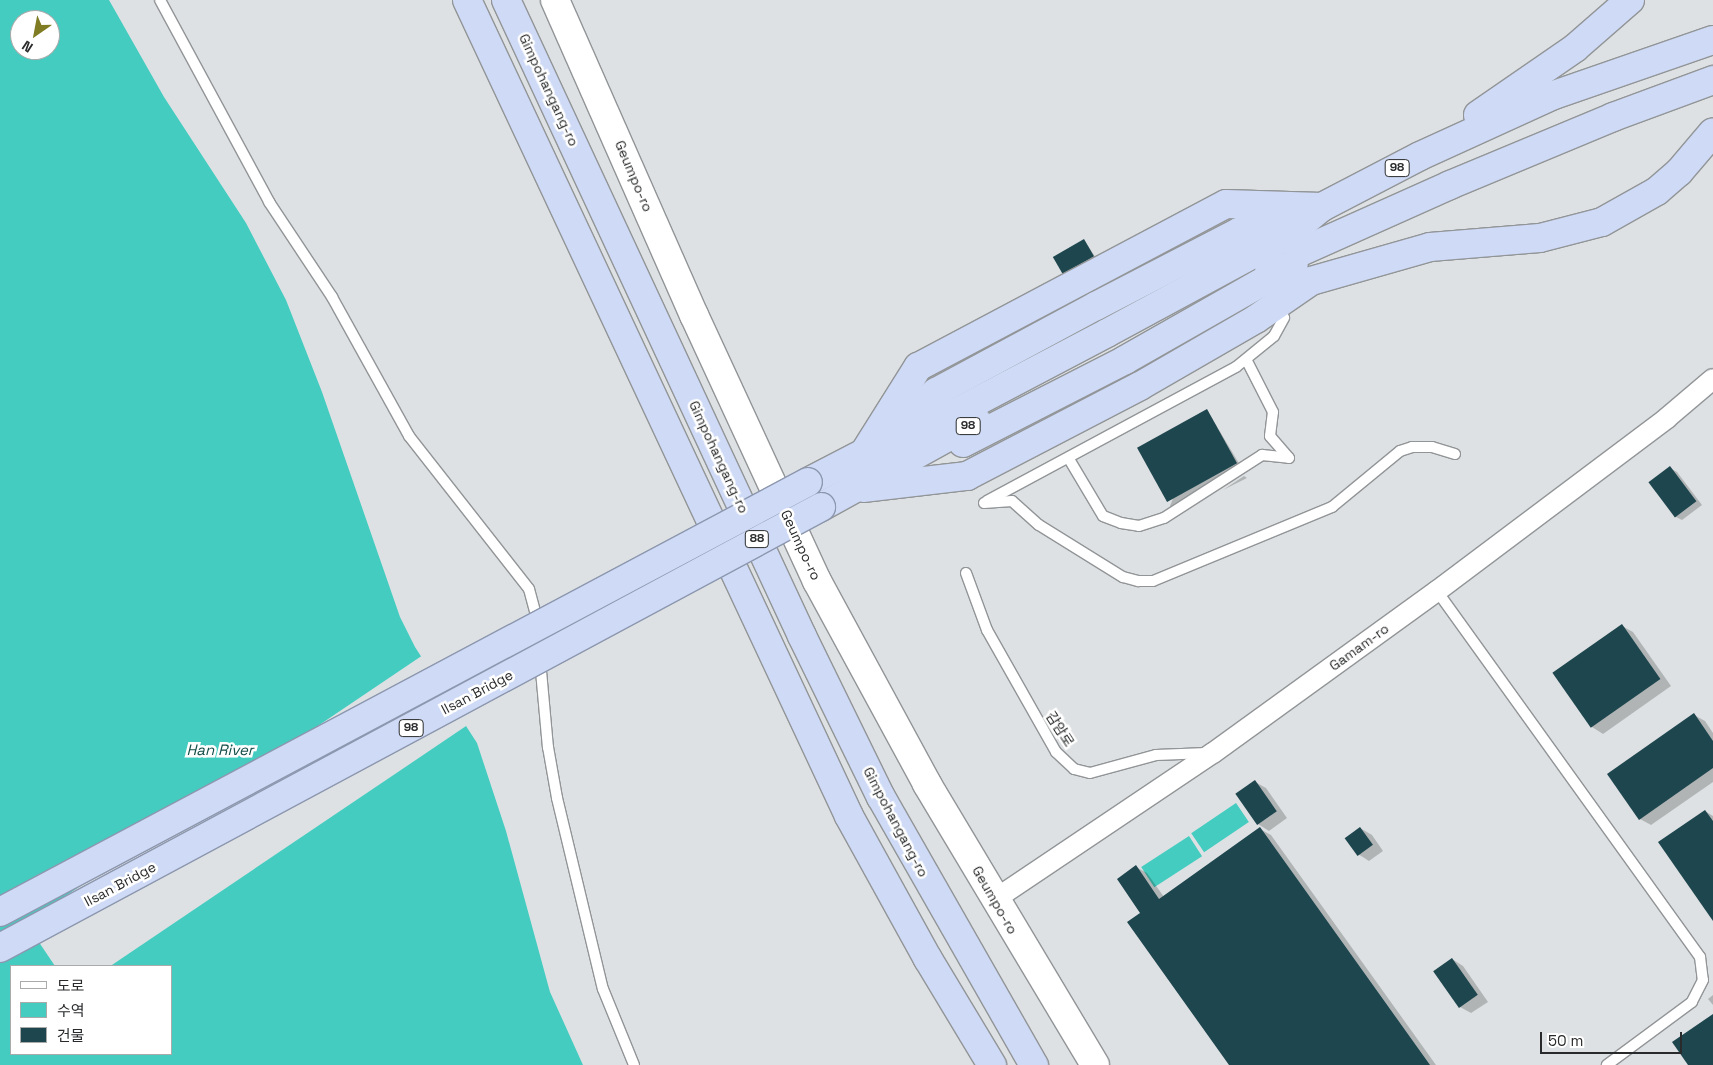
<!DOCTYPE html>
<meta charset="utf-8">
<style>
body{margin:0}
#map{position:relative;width:1713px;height:1065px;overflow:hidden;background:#dee1e3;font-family:"Space Grotesk","Noto Sans KR",sans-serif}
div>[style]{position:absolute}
.water>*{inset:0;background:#45ccc0;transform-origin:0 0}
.pier>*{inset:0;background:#dee1e3;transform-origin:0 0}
.shadow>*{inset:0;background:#0003}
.building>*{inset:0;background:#1e464e;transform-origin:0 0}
.roads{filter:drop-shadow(1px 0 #929597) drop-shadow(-1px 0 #929597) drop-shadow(0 1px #929597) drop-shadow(0 -1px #929597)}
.service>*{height:10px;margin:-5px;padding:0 5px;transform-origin:5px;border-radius:5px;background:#fff}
.minor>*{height:20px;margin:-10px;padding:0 10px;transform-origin:10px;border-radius:10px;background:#fff}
.secondary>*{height:28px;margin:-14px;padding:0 14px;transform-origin:14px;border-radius:14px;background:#fff}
.trunk>*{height:28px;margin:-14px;padding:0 14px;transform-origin:14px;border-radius:14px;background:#cedaf6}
.bridges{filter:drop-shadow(1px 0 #8c97ae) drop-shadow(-1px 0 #8c97ae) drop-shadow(0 1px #8c97ae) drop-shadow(0 -1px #8c97ae)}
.trunk-bridge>*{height:28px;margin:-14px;padding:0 14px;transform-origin:14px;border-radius:14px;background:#cedaf6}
span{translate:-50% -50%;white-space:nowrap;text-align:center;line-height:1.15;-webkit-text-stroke:5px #fff;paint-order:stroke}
.shield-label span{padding:1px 4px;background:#fff;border:1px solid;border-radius:4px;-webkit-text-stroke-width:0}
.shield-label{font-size:12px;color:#292a2b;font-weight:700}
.street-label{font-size:14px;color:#292a2b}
.water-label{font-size:15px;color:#154e49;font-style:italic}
.legend{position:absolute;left:10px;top:965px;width:162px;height:90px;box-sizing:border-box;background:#fff;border:1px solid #a9aaaa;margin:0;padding:6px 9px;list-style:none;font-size:15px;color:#292a2b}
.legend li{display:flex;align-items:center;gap:10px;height:25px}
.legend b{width:25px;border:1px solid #a9aaaa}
.north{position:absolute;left:10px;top:10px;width:50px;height:50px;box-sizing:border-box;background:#fff;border:1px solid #a9aaaa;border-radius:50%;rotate:213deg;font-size:14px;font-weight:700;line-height:20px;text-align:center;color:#292a2b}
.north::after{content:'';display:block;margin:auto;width:18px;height:22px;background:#807c23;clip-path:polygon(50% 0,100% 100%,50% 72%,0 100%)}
.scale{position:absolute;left:1540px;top:1032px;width:142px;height:22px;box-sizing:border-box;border:2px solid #292a2b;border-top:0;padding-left:6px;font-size:15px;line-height:18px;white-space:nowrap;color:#292a2b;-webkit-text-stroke:4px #fff;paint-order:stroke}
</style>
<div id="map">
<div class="water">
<div style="clip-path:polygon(evenodd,0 0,109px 0,164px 97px,246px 223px,286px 300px,322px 392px,400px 617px,415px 647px,477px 743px,506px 831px,550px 992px,583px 1065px,0 1065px,0 0,20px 20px,50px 20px,50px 50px,20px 50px,20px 20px,0 0,11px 966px,171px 966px,171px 1054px,11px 1054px,11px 966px)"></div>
<div style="left:1236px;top:803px;width:23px;height:54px;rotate:56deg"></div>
<div style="left:1189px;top:836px;width:24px;height:57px;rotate:57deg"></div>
</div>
<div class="pier">
<div style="left:423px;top:655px;width:83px;height:479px;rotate:56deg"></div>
</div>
<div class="shadow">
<div style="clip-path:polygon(1084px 240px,1096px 258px,1066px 274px,1063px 272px)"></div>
<div style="clip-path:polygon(1207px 410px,1240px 465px,1173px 507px,1170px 506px)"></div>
<div style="clip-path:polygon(1670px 468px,1677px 472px,1702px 505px,1682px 520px,1674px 516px)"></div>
<div style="clip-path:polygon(1244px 476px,1247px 478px,1223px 490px)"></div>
<div style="clip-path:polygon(1622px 626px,1633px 632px,1671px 686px,1603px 734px,1592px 727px)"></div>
<div style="clip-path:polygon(1694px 715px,1705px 721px,1713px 733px,1713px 782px,1651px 825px,1640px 819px)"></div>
<div style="clip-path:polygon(1255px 782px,1266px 788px,1287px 818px,1269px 831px,1258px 824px)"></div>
<div style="clip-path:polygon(1705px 811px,1713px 816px,1713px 916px)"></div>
<div style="clip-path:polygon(1360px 828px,1372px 835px,1383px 851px,1369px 861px,1358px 854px)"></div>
<div style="clip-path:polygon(1260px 829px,1271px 835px,1436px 1065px,1231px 1065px,1142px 913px,1136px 867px,1147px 873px,1164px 897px)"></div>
<div style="clip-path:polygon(1452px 959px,1463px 966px,1488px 1002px,1471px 1013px,1460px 1007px)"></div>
<div style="clip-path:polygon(1713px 995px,1713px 1005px,1708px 999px)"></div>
</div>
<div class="building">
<div style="left:1084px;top:239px;width:20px;height:36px;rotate:60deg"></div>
<div style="left:1207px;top:409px;width:62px;height:80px;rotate:61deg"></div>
<div style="left:1670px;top:466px;width:44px;height:27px;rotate:53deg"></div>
<div style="left:1622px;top:624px;width:67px;height:85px;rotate:55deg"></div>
<div style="clip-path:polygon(1694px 713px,1713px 741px,1713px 768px,1639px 820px,1607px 774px)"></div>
<div style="left:1255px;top:780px;width:38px;height:24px;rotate:55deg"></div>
<div style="clip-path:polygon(1705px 810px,1713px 821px,1713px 921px,1658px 842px)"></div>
<div style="clip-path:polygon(1260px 827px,1430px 1065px,1229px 1065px,1127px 922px,1140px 913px,1117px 879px,1136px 865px,1159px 899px)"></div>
<div style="left:1360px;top:827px;width:22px;height:19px;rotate:54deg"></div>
<div style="left:1452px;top:958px;width:45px;height:23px;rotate:55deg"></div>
<div style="clip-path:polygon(1713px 1014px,1713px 1065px,1688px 1065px,1672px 1042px)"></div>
</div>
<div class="roads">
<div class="service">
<div style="left:160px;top:0;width:230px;rotate:61.6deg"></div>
<div style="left:269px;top:202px;width:114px;rotate:56.4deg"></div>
<div style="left:332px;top:297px;width:159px;rotate:61deg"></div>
<div style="left:409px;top:436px;width:194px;rotate:51.9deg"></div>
<div style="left:529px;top:589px;width:28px;rotate:75deg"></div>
<div style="left:536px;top:616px;width:132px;rotate:84.8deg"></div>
<div style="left:548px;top:747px;width:52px;rotate:80deg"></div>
<div style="left:557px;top:798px;width:196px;rotate:76.5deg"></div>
<div style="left:603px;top:989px;width:82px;rotate:67.8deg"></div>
<div style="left:1069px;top:459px;width:66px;rotate:59.2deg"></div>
<div style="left:1103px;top:516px;width:19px;rotate:21deg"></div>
<div style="left:1121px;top:523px;width:18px;rotate:9deg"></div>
<div style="left:1139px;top:526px;width:26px;rotate:-18deg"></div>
<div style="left:1164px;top:518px;width:117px;rotate:-32.7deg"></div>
<div style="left:1262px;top:455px;width:27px;rotate:6deg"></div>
<div style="left:1289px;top:458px;width:29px;rotate:-131deg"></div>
<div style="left:1270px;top:436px;width:24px;rotate:-83deg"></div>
<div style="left:1273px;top:412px;width:59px;rotate:-117deg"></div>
<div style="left:987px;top:501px;width:283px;rotate:-28.3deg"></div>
<div style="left:1236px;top:367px;width:49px;rotate:-39.2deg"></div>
<div style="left:1274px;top:336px;width:21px;rotate:-61deg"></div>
<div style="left:984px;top:503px;width:28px;rotate:-4deg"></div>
<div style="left:1012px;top:501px;width:36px;rotate:42deg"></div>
<div style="left:1039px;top:525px;width:99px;rotate:31.8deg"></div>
<div style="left:1123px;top:577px;width:16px;rotate:15deg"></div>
<div style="left:1138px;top:581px;width:15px"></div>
<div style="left:1153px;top:581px;width:194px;rotate:-22.5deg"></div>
<div style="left:1332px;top:507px;width:88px;rotate:-39.5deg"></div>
<div style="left:1400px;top:451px;width:13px;rotate:-18deg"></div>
<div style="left:1412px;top:447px;width:20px"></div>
<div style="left:1432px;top:447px;width:24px;rotate:17deg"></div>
<div style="left:966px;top:573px;width:61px;rotate:69.8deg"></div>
<div style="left:987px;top:630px;width:140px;rotate:60.5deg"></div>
<div style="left:1056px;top:752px;width:25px;rotate:43deg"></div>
<div style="left:1074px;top:769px;width:16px;rotate:14deg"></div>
<div style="left:1090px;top:773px;width:68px;rotate:-15.3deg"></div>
<div style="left:1156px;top:755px;width:51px;rotate:-2.2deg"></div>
<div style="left:1437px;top:591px;width:451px;rotate:54.3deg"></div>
<div style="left:1700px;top:957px;width:23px;rotate:83deg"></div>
<div style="left:1703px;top:980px;width:25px;rotate:117deg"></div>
<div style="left:1692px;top:1002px;width:106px;rotate:143.5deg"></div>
</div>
<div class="minor">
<div style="left:994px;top:900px;width:264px;rotate:-33.9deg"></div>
<div style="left:1213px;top:753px;width:276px;rotate:-35.9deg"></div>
<div style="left:1437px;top:591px;width:288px;rotate:-36.9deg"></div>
<div style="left:1667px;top:418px;width:60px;rotate:-40.3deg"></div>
</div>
<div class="secondary">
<div style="left:555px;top:0;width:344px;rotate:66.2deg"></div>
<div style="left:694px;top:315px;width:293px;rotate:65.2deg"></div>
<div style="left:817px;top:581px;width:231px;rotate:61.5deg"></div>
<div style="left:927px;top:784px;width:327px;rotate:59.1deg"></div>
</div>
<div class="trunk">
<div style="left:467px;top:0;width:901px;rotate:64.91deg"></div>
<div style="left:849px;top:816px;width:163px;rotate:61.1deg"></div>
<div style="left:928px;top:959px;width:124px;rotate:58.9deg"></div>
<div style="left:506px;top:0;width:702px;rotate:65.04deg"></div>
<div style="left:802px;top:636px;width:179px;rotate:63.9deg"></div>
<div style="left:881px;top:797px;width:309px;rotate:60.3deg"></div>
<div style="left:1478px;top:115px;width:118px;rotate:-34.6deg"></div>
<div style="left:1575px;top:48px;width:73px;rotate:-41.1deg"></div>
<div style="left:1269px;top:266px;width:198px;rotate:-24.1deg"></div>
<div style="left:1450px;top:185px;width:177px;rotate:-22.6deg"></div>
<div style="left:1613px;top:117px;width:107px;rotate:-20.3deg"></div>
<div style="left:887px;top:434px;width:65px;rotate:-40.6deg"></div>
<div style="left:936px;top:392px;width:182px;rotate:-28.3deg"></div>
<div style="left:1096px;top:306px;width:161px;rotate:-27.4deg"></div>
<div style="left:1239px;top:232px;width:65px;rotate:-17deg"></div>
<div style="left:963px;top:443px;width:182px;rotate:-27.1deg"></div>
<div style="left:1125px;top:360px;width:194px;rotate:-29.6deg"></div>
<div style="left:864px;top:453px;width:102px;rotate:-57.9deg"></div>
<div style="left:918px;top:367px;width:348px;rotate:-27.9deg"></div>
<div style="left:1226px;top:204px;width:96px;rotate:1.8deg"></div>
<div style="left:808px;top:482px;width:63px;rotate:-27.4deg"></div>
<div style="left:864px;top:453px;width:95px;rotate:-23.6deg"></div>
<div style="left:951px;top:415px;width:176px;rotate:-27.7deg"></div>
<div style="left:1107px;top:333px;width:206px;rotate:-28.4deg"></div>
<div style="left:1288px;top:235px;width:44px;rotate:-39.5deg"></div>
<div style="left:1322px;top:207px;width:110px;rotate:-27.5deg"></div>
<div style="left:1420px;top:156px;width:147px;rotate:-24.5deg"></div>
<div style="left:1554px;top:95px;width:168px;rotate:-19.1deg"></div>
<div style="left:863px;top:488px;width:105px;rotate:-6.6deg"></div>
<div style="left:967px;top:476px;width:195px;rotate:-27.5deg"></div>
<div style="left:1140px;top:386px;width:134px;rotate:-30deg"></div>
<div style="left:1256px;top:319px;width:67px;rotate:-34.6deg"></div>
<div style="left:1311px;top:281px;width:124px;rotate:-15.9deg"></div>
<div style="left:1430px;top:247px;width:110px;rotate:-4.7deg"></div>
<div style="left:1540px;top:238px;width:64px;rotate:-14.5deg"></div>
<div style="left:1602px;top:222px;width:63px;rotate:-29.4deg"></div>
<div style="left:1657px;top:191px;width:29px;rotate:-41deg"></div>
<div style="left:1679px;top:172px;width:52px;rotate:-49.6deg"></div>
<div style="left:821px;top:507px;width:178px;rotate:-28.9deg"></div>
</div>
</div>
<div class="bridges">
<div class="trunk-bridge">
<div style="left:0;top:912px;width:915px;rotate:-28.02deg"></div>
<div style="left:0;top:948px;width:932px;rotate:-28.24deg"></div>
</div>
</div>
<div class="shield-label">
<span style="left:1397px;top:168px">98</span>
<span style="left:968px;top:426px">98</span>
<span style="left:757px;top:539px">88</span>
<span style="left:411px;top:728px">98</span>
</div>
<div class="street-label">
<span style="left:549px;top:90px;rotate:65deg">Gimpohangang-ro</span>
<span style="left:634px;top:176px;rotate:67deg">Geumpo-ro</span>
<span style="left:719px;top:457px;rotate:65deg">Gimpohangang-ro</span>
<span style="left:801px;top:545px;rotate:65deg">Geumpo-ro</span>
<span style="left:1359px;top:647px;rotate:-36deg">Gamam-ro</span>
<span style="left:477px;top:692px;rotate:-28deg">Ilsan Bridge</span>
<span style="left:1060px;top:729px;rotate:57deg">감암로</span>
<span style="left:896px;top:822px;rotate:62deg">Gimpohangang-ro</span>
<span style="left:120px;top:884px;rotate:-28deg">Ilsan Bridge</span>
<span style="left:995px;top:900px;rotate:60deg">Geumpo-ro</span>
</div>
<div class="water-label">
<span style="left:220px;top:750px">Han River</span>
</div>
<ul class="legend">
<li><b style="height:6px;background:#fff"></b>도로</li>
<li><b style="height:14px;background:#45ccc0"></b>수역</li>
<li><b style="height:14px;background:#1e464e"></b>건물</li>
</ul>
<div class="north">N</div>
<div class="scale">50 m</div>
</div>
